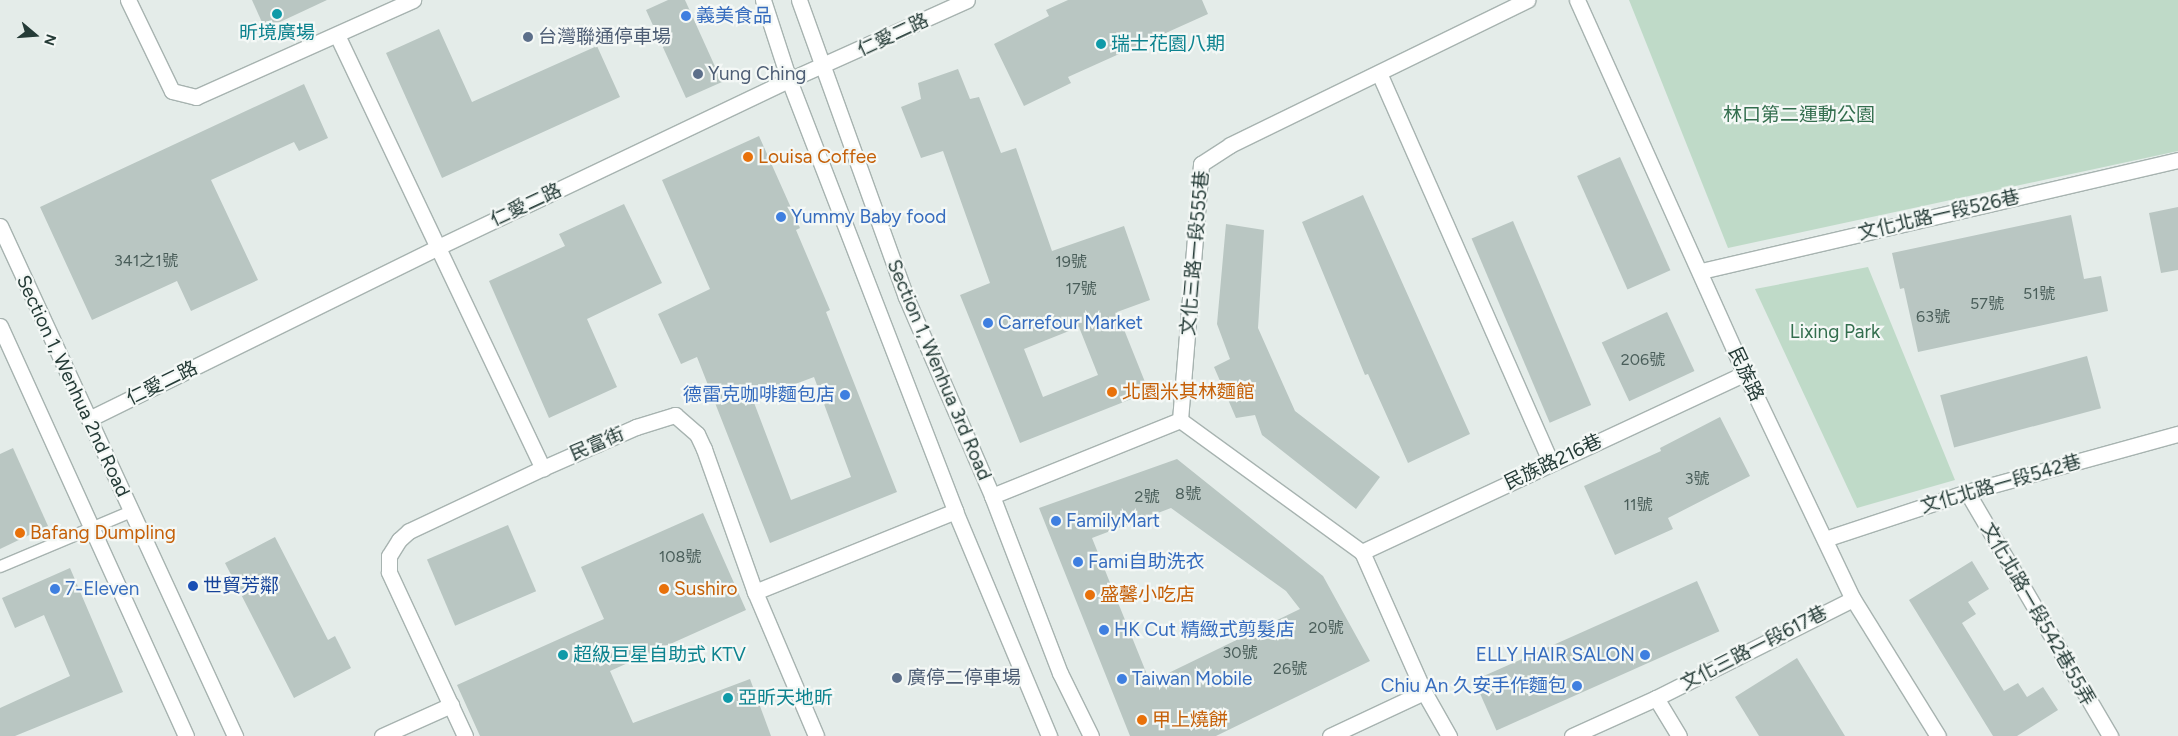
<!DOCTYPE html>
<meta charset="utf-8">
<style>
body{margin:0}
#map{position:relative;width:2178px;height:736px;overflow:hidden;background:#e4ece9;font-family:Figtree,"Noto Sans TC",sans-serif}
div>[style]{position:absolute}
.green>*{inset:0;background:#bfdac8}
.building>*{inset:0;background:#b9c6c2;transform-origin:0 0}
.roads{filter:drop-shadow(1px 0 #a7b3b0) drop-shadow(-1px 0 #a7b3b0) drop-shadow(0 1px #a7b3b0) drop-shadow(0 -1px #a7b3b0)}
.service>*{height:11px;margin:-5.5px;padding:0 5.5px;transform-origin:5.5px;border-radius:5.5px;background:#fff}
.minor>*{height:15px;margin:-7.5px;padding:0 7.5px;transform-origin:7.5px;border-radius:7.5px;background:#fff}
.tertiary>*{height:15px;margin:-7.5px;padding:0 7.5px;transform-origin:7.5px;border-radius:7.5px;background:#fff}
.dots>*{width:14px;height:14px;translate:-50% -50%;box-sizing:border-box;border:2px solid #f4f8f6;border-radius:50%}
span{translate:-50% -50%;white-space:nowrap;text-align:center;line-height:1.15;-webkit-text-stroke:4.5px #f4f8f6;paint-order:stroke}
.number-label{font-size:16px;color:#4a5e5a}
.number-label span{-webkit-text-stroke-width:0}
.shop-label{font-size:19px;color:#366cbe}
.left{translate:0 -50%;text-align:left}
.right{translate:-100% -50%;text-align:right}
.culture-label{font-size:19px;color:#0d838f}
.street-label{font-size:19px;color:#253b37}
.service-label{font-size:19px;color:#4e5e75}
.park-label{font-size:19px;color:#336e4e}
.food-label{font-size:19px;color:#c56008}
.transit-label{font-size:19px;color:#164399}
.north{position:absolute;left:10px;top:10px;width:50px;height:50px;-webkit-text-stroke:4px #f4f8f6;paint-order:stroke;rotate:108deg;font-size:14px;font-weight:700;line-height:20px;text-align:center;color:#253b37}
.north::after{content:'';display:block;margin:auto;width:18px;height:22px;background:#253b37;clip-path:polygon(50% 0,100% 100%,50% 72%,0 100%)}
</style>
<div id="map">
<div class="green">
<div style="clip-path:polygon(1629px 0,2178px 0,2178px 151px,1728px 248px)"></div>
<div style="clip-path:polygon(1868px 267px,1955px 480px,1857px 508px,1755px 289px)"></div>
</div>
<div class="building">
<div style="clip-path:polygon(252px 0,327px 0,265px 29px)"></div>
<div style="clip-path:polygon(668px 0,685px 0,722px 82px,686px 98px,646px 10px)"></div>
<div style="clip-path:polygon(1068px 0,1202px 0,1208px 14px,1068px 77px,1071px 83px,1024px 106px,994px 44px,1049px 16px,1046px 10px)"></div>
<div style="clip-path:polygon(439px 29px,472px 102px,597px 46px,620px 97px,442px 178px,386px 53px)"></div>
<div style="clip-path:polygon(evenodd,958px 69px,970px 99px,979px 97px,1001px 153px,1016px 148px,1052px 251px,1124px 226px,1150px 300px,1117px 312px,1149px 392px,1020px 443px,960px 295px,990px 283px,943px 151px,921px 158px,901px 107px,921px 99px,918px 83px,958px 69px,1079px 327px,1098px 375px,1043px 397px,1024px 349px,1079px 327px)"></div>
<div style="clip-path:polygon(304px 84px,328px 138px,299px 151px,294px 142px,211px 180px,258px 280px,191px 311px,177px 281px,92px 320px,40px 207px)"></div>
<div style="clip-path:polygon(evenodd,759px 136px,800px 228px,796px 230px,830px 310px,826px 312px,897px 492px,770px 543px,697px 357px,681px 364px,658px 314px,710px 289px,662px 180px,759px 136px,814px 377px,851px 477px,791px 500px,753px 400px,814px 377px)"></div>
<div style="left:1620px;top:157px;width:124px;height:47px;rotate:66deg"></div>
<div style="clip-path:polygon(1363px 195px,1470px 434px,1408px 463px,1368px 374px,1365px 375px,1302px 222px)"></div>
<div style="clip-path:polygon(624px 204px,662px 283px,587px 319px,617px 387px,549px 418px,489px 281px,565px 246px,559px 234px)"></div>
<div style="clip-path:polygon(2178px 207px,2178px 270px,2161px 273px,2149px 213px)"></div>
<div style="clip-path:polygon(2071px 215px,2084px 279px,2101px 276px,2108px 311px,1918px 352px,1904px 288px,1900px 289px,1892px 253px)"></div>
<div style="left:1513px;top:221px;width:200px;height:45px;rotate:67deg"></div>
<div style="clip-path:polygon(1226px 224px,1264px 230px,1258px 328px,1295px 411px,1380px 477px,1356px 509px,1262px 435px,1255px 415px,1236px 418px,1214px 367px,1230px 359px,1217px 324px)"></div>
<div style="left:1667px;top:312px;width:65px;height:72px;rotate:65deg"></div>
<div style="left:2087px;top:356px;width:54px;height:152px;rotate:75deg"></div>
<div style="clip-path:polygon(1720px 417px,1750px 476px,1668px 518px,1673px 529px,1615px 555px,1584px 486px,1661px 451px,1660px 448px)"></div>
<div style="clip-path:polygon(13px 448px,48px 526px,0 549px,0 454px)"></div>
<div style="clip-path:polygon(evenodd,1177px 459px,1323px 576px,1370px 661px,1216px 736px,1130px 736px,1039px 508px,1177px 459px,1171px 508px,1286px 591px,1300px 609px,1150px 682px,1092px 538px,1171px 508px)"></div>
<div style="clip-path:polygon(703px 513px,746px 610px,610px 671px,633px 723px,750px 679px,771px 736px,480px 736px,457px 685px,604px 619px,581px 567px)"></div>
<div style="left:508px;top:525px;width:72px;height:88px;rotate:67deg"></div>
<div style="clip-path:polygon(275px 537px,328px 640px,335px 636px,351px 668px,294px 698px,225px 563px)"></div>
<div style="clip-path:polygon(1972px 561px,1989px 589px,1968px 602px,1976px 614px,1962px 623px,2004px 691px,2018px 683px,2027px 697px,2043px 687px,2058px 710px,2017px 736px,1993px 736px,1909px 600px)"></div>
<div style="clip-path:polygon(70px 568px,123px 692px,15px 736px,0 736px,0 708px,70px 676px,44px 615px,15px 628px,2px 598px)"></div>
<div style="left:1697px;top:581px;width:55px;height:244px;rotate:66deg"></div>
<div style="clip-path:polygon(1797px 658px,1845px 736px,1759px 736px,1735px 697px)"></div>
</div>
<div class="roads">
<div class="service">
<div style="left:0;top:566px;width:142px;rotate:-22.8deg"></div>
</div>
<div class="minor">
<div style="left:128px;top:0;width:101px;rotate:64.2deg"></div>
<div style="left:172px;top:91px;width:25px;rotate:14deg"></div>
<div style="left:196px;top:97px;width:238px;rotate:-24.1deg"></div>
<div style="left:1577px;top:0;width:409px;rotate:65.8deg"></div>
<div style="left:1745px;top:373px;width:250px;rotate:64.5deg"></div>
<div style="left:1853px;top:599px;width:161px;rotate:58.2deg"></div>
<div style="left:337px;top:35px;width:480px;rotate:64.6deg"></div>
<div style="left:1379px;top:73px;width:426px;rotate:66.2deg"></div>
<div style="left:1701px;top:271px;width:490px;rotate:-13.1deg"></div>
<div style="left:89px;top:419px;width:387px;rotate:-26.2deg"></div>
<div style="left:436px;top:248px;width:391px;rotate:-25.5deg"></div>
<div style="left:789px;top:80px;width:195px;rotate:-24.2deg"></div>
<div style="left:1180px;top:420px;width:225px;rotate:36deg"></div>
<div style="left:1967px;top:492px;width:283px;rotate:59.6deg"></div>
<div style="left:992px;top:496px;width:203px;rotate:-22deg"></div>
<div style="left:1180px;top:420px;width:257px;rotate:-85.3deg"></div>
<div style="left:1201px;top:164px;width:35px;rotate:-33deg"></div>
<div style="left:1230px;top:145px;width:331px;rotate:-26deg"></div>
<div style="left:1825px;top:539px;width:150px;rotate:-18.3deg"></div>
<div style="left:1967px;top:492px;width:219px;rotate:-15.4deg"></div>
<div style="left:1362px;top:552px;width:423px;rotate:-25deg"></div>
<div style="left:1362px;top:552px;width:153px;rotate:66.1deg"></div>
<div style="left:1424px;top:692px;width:51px;rotate:60.4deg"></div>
<div style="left:755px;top:592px;width:216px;rotate:-22deg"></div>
<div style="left:1656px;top:698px;width:44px;rotate:58.8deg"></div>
<div style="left:382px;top:736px;width:76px;rotate:-24.2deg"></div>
<div style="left:465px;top:736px;width:181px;rotate:-114.9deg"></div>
<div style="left:389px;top:572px;width:16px;rotate:-90deg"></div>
<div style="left:389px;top:556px;width:19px;rotate:-58deg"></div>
<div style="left:399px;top:540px;width:13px;rotate:-42deg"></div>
<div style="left:409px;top:531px;width:148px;rotate:-25.2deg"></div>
<div style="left:543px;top:468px;width:102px;rotate:-23.8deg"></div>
<div style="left:636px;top:427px;width:41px;rotate:-17.1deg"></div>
<div style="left:675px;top:415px;width:29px;rotate:41deg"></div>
<div style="left:697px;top:434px;width:17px;rotate:65deg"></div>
<div style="left:704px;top:449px;width:152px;rotate:70.4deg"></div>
<div style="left:755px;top:592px;width:156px;rotate:67deg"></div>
<div style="left:1330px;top:736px;width:104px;rotate:-25.1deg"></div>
<div style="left:1572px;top:736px;width:92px;rotate:-24.3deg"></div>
<div style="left:1656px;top:698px;width:220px;rotate:-26.7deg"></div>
</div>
<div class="tertiary">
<div style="left:763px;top:0;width:84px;rotate:72deg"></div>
<div style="left:789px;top:80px;width:462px;rotate:68.9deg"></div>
<div style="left:955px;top:511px;width:244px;rotate:67.3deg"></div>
<div style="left:799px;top:0;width:316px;rotate:70.2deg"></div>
<div style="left:906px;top:297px;width:217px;rotate:66.6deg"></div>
<div style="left:992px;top:496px;width:190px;rotate:69deg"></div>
<div style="left:1060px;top:673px;width:70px;rotate:63.8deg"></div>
<div style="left:0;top:226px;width:562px;rotate:65.26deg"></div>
<div style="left:0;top:326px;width:450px;rotate:65.6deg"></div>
</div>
</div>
<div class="dots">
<div style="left:277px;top:14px;background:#0f9aa8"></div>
<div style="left:686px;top:16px;background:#3f7fe0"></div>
<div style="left:528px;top:37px;background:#5c6f8a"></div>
<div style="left:1101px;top:44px;background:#0f9aa8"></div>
<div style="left:698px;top:74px;background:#5c6f8a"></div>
<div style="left:748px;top:157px;background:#e8710a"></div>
<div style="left:781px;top:217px;background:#3f7fe0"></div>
<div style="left:988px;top:323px;background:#3f7fe0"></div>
<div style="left:1112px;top:392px;background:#e8710a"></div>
<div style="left:845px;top:395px;background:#3f7fe0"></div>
<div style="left:1056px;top:521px;background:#3f7fe0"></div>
<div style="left:20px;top:533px;background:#e8710a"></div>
<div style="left:1078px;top:562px;background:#3f7fe0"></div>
<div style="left:193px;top:586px;background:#1a4fb4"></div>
<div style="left:55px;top:589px;background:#3f7fe0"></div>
<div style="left:664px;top:589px;background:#e8710a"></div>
<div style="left:1090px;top:595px;background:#e8710a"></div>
<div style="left:1104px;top:630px;background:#3f7fe0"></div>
<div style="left:563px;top:655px;background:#0f9aa8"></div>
<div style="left:1645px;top:655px;background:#3f7fe0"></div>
<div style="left:897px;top:678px;background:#5c6f8a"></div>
<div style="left:1122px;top:679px;background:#3f7fe0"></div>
<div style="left:1577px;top:686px;background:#3f7fe0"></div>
<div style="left:728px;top:698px;background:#0f9aa8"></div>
<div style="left:1142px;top:720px;background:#e8710a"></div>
</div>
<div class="number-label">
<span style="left:146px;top:261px">341之1號</span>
<span style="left:1071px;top:262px">19號</span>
<span style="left:1081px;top:289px">17號</span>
<span style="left:2039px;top:294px">51號</span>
<span style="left:1987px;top:304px">57號</span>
<span style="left:1933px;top:317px">63號</span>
<span style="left:1643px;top:360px">206號</span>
<span style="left:1697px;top:479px">3號</span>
<span style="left:1188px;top:494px">8號</span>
<span style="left:1147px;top:497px">2號</span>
<span style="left:1638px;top:505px">11號</span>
<span style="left:680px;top:557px">108號</span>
<span style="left:1326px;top:628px">20號</span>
<span style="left:1240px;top:653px">30號</span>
<span style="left:1290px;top:669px">26號</span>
</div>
<div class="shop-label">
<span class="left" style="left:696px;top:16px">義美食品</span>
<span class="left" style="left:791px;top:217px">Yummy Baby food</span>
<span class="left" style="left:998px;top:323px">Carrefour Market</span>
<span class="right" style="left:835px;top:395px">德雷克咖啡麵包店</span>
<span class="left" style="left:1066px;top:521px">FamilyMart</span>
<span class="left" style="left:1088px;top:562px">Fami自助洗衣</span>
<span class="left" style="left:65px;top:589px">7-Eleven</span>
<span class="left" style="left:1114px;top:630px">HK Cut 精緻式剪髮店</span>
<span class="right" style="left:1635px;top:655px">ELLY HAIR SALON</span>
<span class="left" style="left:1132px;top:679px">Taiwan Mobile</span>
<span class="right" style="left:1567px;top:686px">Chiu An 久安手作麵包</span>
</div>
<div class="culture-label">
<span style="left:277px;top:33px">昕境廣場</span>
<span class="left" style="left:1111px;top:44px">瑞士花園八期</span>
<span class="left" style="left:573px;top:655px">超級巨星自助式 KTV</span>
<span class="left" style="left:738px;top:698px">亞昕天地昕</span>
</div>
<div class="street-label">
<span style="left:893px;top:35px;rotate:-25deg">仁愛二路</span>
<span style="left:526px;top:205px;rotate:-25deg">仁愛二路</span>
<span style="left:1939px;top:215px;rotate:-13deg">文化北路一段526巷</span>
<span style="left:1195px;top:253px;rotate:-85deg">文化三路一段555巷</span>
<span style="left:939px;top:370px;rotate:67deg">Section 1, Wenhua 3rd Road</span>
<span style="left:1746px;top:374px;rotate:65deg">民族路</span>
<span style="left:162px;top:383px;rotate:-26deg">仁愛二路</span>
<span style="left:73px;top:386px;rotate:65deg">Section 1, Wenhua 2nd Road</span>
<span style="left:597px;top:444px;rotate:-23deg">民富街</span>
<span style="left:1553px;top:462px;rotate:-25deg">民族路216巷</span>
<span style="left:2001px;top:484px;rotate:-16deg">文化北路一段542巷</span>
<span style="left:2038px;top:614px;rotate:60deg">文化北路一段542巷55弄</span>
<span style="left:1754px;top:648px;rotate:-27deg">文化三路一段617巷</span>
</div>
<div class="service-label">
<span class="left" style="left:538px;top:37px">台灣聯通停車場</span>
<span class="left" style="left:708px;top:74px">Yung Ching</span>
<span class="left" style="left:907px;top:678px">廣停二停車場</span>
</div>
<div class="park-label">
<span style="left:1799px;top:115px">林口第二運動公園</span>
<span style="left:1835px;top:332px">Lixing Park</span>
</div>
<div class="food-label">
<span class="left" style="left:758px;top:157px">Louisa Coffee</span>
<span class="left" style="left:1122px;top:392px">北園米其林麵館</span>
<span class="left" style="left:30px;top:533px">Bafang Dumpling</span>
<span class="left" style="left:674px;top:589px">Sushiro</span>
<span class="left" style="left:1100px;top:595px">盛馨小吃店</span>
<span class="left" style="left:1152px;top:720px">甲上燒餅</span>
</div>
<div class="transit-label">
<span class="left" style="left:203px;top:586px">世貿芳鄰</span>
</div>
<div class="north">N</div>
</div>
